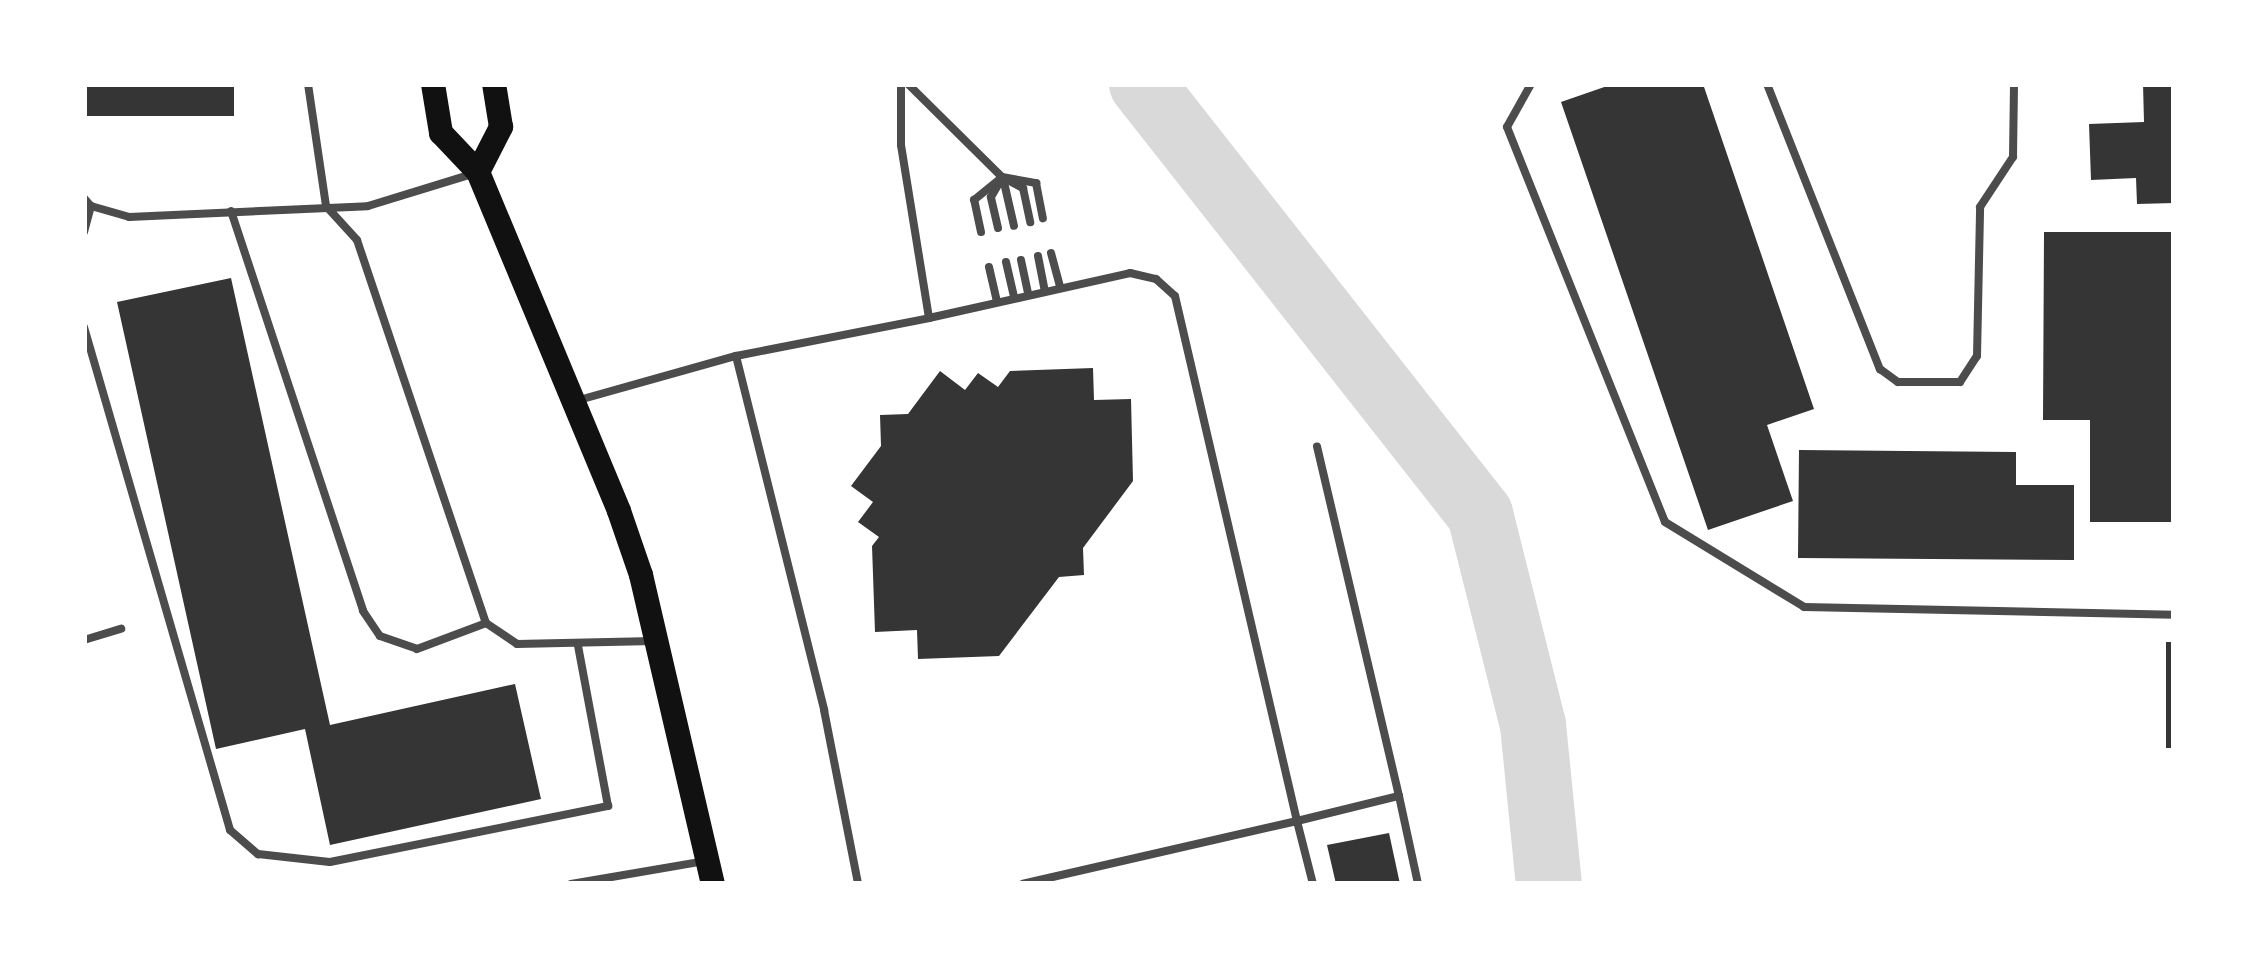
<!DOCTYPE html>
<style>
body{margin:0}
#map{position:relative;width:2258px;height:968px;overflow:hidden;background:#fff;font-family:"IBM Plex Serif",serif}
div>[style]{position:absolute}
.river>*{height:66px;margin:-33px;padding:0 33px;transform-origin:33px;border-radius:33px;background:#d9d9d9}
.building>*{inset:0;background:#353535;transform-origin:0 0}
.service>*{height:8px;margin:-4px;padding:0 4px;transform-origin:4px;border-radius:4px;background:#4c4c4c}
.primary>*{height:24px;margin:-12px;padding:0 12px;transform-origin:12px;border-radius:12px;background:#111}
span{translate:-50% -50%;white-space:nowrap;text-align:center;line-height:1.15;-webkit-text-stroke:12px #fff;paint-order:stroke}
.frame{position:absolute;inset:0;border:87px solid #fff;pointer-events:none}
</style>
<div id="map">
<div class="river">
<div style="left:1142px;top:84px;width:547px;rotate:51.83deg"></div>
<div style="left:1480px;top:514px;width:218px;rotate:75.9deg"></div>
<div style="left:1533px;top:725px;width:160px;rotate:84.3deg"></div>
</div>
<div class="building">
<div style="left:84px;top:84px;width:150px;height:32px"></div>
<div style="clip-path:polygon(1613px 84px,1703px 84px,1814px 409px,1767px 425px,1793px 501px,1708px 530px,1561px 102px)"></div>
<div style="clip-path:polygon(2143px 84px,2174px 84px,2174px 203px,2137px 204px,2136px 178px,2091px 180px,2089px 124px,2144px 122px)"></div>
<div style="clip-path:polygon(2044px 232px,2173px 232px,2171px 522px,2090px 522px,2090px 420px,2043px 420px)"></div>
<div style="clip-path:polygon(231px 278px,330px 725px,515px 684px,541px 799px,330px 845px,305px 729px,216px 749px,117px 302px)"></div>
<div style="clip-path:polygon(1093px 368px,1094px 400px,1131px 399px,1133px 481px,1083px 548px,1084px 575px,1059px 577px,999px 656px,918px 659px,917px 630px,875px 632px,872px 546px,879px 537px,858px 522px,873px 502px,851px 486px,881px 446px,880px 415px,908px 414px,940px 371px,965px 390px,978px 373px,998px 387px,1010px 371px)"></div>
<div style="clip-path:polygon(1799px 450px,2016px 452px,2016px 485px,2074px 485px,2074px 560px,1798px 558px)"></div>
<div style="left:2166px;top:642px;width:8px;height:106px"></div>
<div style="clip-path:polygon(1389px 833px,1400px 884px,1336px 884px,1327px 845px)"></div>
</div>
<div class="service">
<div style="left:308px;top:84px;width:123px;rotate:81.6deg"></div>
<div style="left:326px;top:206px;width:46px;rotate:47.6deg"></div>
<div style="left:357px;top:240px;width:404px;rotate:71.4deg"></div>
<div style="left:486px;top:623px;width:37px;rotate:34deg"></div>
<div style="left:517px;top:644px;width:137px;rotate:-1.3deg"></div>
<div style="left:908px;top:84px;width:132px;rotate:44.7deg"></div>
<div style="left:1002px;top:177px;width:24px;rotate:28deg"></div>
<div style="left:1023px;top:188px;width:35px;rotate:78deg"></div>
<div style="left:1531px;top:84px;width:49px;rotate:119.2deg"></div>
<div style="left:1507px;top:127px;width:425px;rotate:68.2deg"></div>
<div style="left:1665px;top:522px;width:163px;rotate:31.4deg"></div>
<div style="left:1804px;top:607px;width:370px;rotate:1.2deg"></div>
<div style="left:1767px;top:84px;width:307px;rotate:68.4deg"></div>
<div style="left:1880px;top:369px;width:22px;rotate:36deg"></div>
<div style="left:1898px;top:382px;width:62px"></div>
<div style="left:1960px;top:382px;width:31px;rotate:-57deg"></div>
<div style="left:1977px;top:356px;width:149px;rotate:-88.8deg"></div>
<div style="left:1980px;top:207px;width:60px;rotate:-56.6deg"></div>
<div style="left:2013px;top:157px;width:73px;rotate:-89.2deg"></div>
<div style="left:1003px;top:178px;width:49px;rotate:77.1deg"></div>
<div style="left:84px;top:198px;width:11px;rotate:49deg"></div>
<div style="left:91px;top:206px;width:40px;rotate:16deg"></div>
<div style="left:129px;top:217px;width:239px;rotate:-2.6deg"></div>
<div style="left:368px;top:206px;width:112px;rotate:-17.1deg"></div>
<div style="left:231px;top:211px;width:421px;rotate:71.7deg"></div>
<div style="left:363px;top:611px;width:30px;rotate:56deg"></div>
<div style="left:380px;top:636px;width:39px;rotate:19deg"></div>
<div style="left:417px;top:649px;width:74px;rotate:-20.6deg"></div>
<div style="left:998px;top:228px;width:32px;rotate:-103deg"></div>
<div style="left:991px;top:197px;width:16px;rotate:-60deg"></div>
<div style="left:84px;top:232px;width:27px;rotate:-75deg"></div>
<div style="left:981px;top:232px;width:33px;rotate:-102deg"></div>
<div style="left:974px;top:200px;width:36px;rotate:-39deg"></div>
<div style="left:1002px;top:177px;width:35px;rotate:10deg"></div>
<div style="left:1036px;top:183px;width:36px;rotate:79deg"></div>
<div style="left:1051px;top:253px;width:35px;rotate:75deg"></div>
<div style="left:1038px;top:256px;width:36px;rotate:79deg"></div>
<div style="left:1021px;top:260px;width:35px;rotate:78deg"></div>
<div style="left:1006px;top:262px;width:37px;rotate:77deg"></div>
<div style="left:989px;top:267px;width:36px;rotate:77deg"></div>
<div style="left:929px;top:318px;width:206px;rotate:-12.6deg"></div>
<div style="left:1130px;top:273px;width:27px;rotate:13deg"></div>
<div style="left:1156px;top:279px;width:25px;rotate:42deg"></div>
<div style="left:1175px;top:296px;width:539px;rotate:76.92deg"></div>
<div style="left:1297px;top:821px;width:281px;rotate:167.1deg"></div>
<div style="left:84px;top:327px;width:524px;rotate:73.81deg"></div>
<div style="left:230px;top:830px;width:37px;rotate:41deg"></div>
<div style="left:258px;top:854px;width:72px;rotate:6.3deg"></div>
<div style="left:330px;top:862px;width:284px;rotate:-11.4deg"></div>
<div style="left:608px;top:806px;width:163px;rotate:-100.6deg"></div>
<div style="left:736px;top:356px;width:365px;rotate:76deg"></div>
<div style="left:824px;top:710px;width:177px;rotate:78.9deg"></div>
<div style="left:579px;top:400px;width:163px;rotate:-15.7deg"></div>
<div style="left:736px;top:356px;width:197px;rotate:-11.1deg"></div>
<div style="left:929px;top:318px;width:175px;rotate:-99.2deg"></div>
<div style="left:901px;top:145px;width:61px;rotate:-90deg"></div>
<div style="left:84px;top:640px;width:39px;rotate:-17deg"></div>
<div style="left:1399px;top:796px;width:90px;rotate:77.8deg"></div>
<div style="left:571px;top:884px;width:131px;rotate:-9.7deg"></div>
<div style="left:1313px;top:884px;width:65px;rotate:-104.3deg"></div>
<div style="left:1297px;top:821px;width:105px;rotate:-13.8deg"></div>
<div style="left:1399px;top:796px;width:359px;rotate:-103.2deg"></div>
</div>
<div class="primary">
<div style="left:433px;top:84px;width:50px;rotate:80.7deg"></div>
<div style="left:441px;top:133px;width:54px;rotate:46.5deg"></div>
<div style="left:478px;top:172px;width:367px;rotate:67.4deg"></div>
<div style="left:619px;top:511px;width:68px;rotate:71deg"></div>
<div style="left:641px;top:575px;width:317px;rotate:76.9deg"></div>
<div style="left:478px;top:172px;width:51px;rotate:-62.9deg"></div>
<div style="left:501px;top:127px;width:44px;rotate:-99.2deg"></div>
</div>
<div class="frame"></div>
</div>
